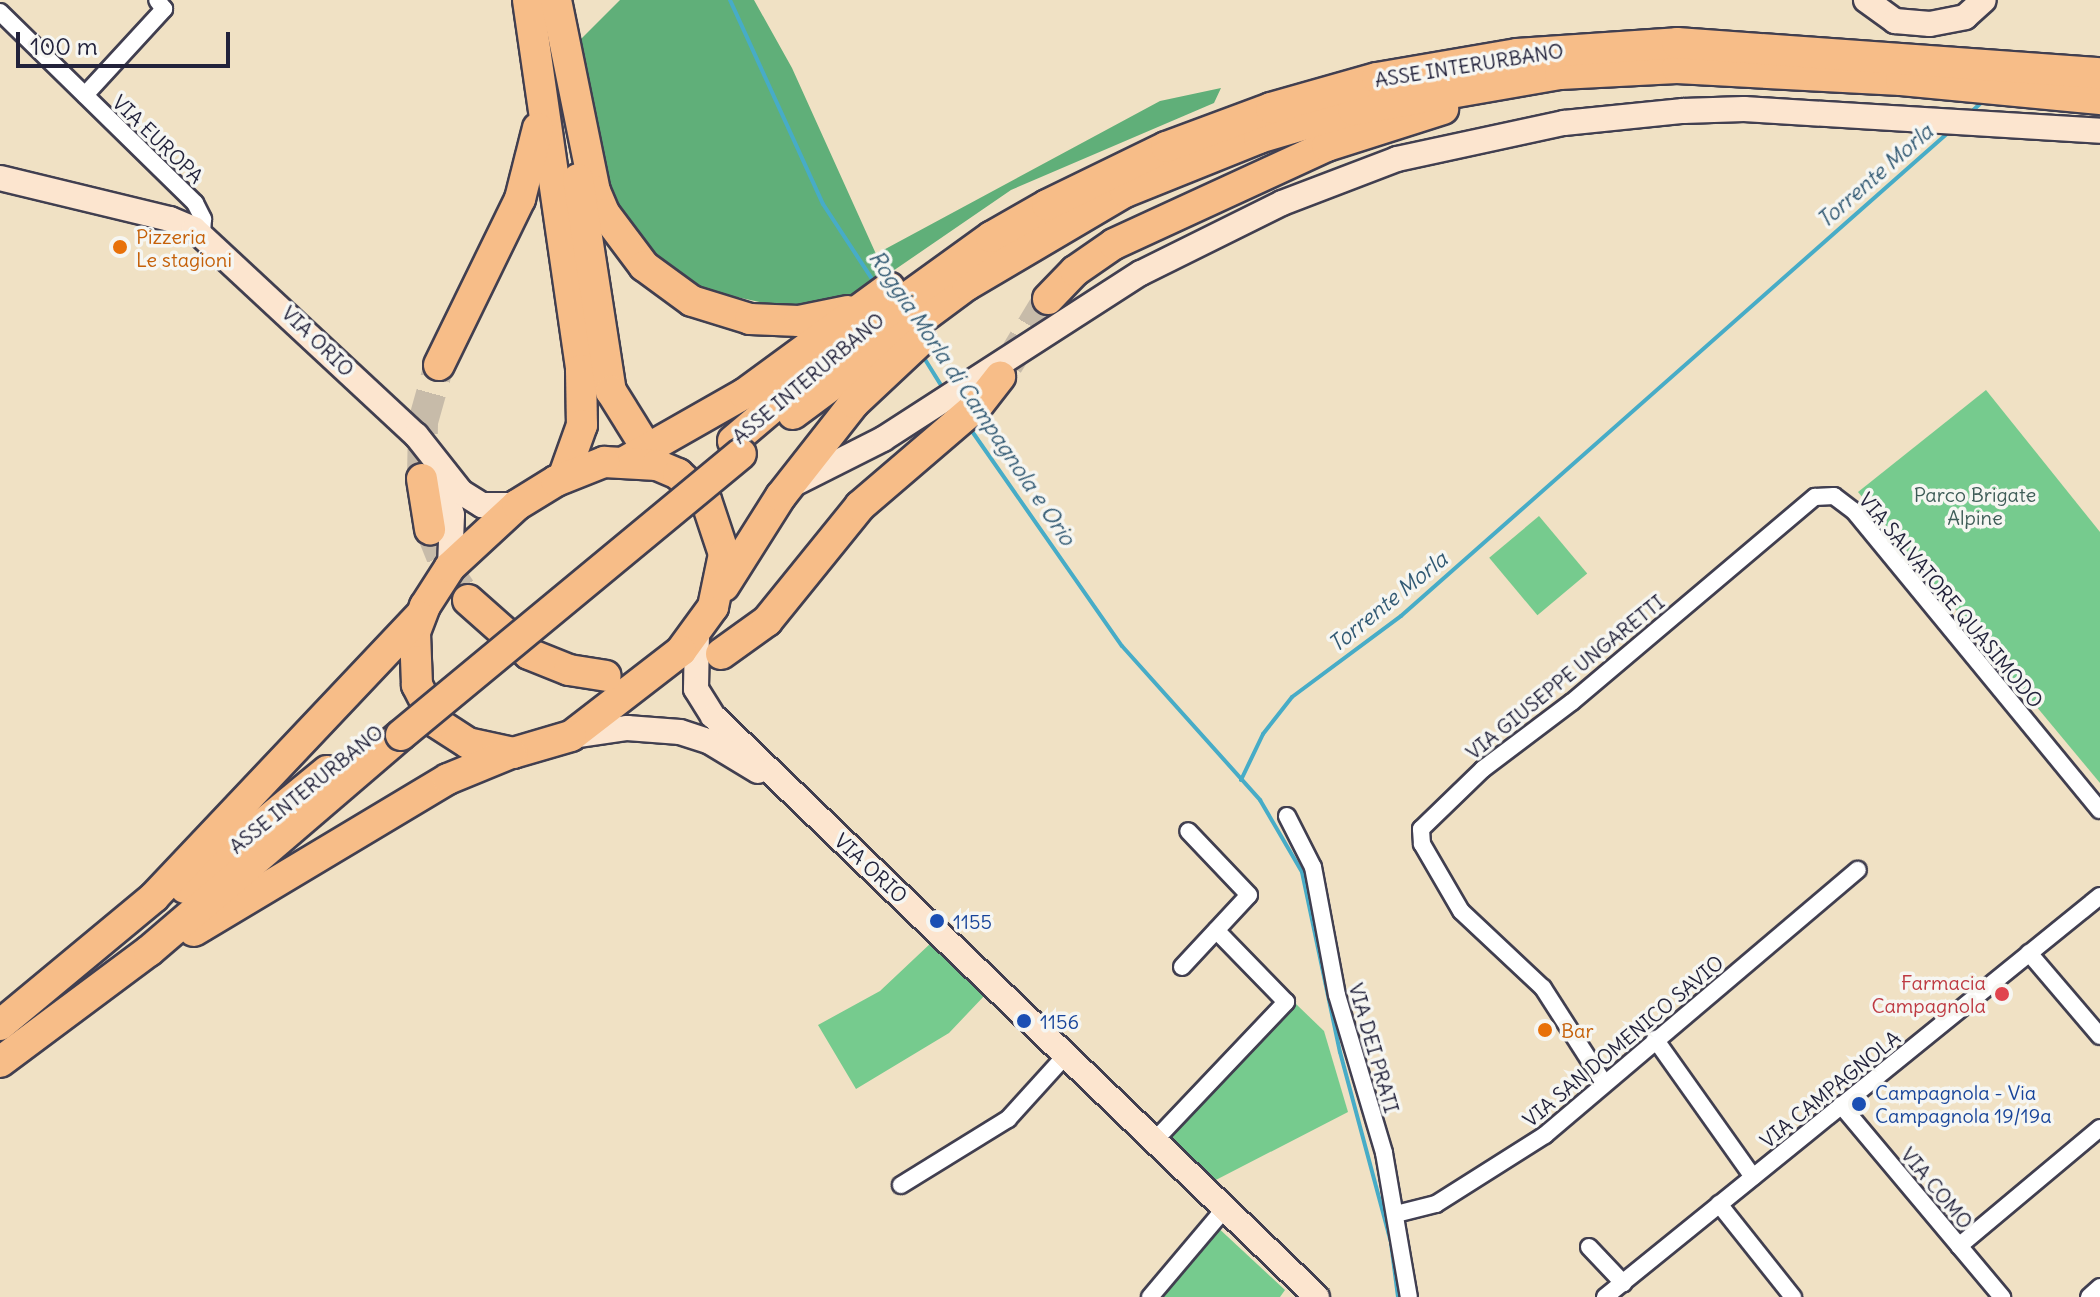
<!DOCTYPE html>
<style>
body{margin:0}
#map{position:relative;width:2100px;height:1297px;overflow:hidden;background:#f0e1c4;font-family:Delius,sans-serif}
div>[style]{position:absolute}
.green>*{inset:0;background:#76cb8e;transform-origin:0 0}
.forest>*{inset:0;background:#60af79}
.stream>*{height:4px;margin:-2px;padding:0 2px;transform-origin:2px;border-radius:2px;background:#47acc7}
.highway-tunnel>*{height:30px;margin-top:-15px;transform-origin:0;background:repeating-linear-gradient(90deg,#c7bba9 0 30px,transparent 0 45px)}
.roads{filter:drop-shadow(2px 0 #413f50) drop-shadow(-2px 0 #413f50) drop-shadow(0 2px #413f50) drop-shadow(0 -2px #413f50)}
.street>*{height:16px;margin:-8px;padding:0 8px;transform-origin:8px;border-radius:8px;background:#fff}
.secondary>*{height:24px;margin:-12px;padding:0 12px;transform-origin:12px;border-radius:12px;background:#fce5cf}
.highway>*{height:30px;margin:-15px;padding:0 15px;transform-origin:15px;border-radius:15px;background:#f7bd88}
.bridges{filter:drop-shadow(2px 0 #413f50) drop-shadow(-2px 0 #413f50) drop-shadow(0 2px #413f50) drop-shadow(0 -2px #413f50)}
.highway-bridge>*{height:30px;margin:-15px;padding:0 15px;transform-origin:15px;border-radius:15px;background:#f7bd88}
.dots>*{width:22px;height:22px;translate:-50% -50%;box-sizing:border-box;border:4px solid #f6f6f2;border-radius:50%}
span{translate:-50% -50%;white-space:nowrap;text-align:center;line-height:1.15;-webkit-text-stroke:7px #f6f6f2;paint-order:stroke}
.street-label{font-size:20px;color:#22223b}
.food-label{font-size:20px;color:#c56008}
.left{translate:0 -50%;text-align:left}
.park-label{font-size:20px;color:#3f5d58}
.transit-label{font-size:20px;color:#164399}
.health-label{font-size:20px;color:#be3a42}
.right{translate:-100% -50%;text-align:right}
.water-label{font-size:22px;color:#315973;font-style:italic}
.scale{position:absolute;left:16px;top:32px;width:214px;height:36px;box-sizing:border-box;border:4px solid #22223b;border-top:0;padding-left:10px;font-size:24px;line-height:28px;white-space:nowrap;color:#22223b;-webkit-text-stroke:6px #f6f6f2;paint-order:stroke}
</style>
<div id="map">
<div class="green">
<div style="clip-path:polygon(1986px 390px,2100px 532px,2100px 783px,1858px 492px)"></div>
<div style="left:1539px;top:516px;width:75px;height:65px;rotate:50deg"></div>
<div style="clip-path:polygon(932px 942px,986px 994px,949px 1033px,856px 1089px,818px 1025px,880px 991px)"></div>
<div style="clip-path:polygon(1296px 1004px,1324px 1031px,1348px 1112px,1210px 1183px,1165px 1140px)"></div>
<div style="clip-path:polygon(1214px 1224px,1285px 1290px,1280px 1297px,1156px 1297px)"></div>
</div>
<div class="forest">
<div style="clip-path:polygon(620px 0,754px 0,792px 68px,876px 254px,1160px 101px,1221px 88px,1214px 103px,1011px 190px,855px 297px,782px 307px,691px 287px,648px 251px,613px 199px,593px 135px,578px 42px)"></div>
</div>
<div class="stream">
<div style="left:730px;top:0;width:224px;rotate:65.5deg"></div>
<div style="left:823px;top:204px;width:93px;rotate:56.8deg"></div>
<div style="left:1968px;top:115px;width:22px;rotate:-43deg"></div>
<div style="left:921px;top:353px;width:44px;rotate:58.1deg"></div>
<div style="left:969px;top:427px;width:267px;rotate:55.1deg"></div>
<div style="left:1122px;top:646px;width:207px;rotate:48.1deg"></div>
<div style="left:1260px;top:800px;width:83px;rotate:59.7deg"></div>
<div style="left:1302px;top:872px;width:184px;rotate:78.1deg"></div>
<div style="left:1340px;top:1052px;width:198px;rotate:75deg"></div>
<div style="left:1391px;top:1243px;width:54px;rotate:82.6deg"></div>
<div style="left:1241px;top:780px;width:51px;rotate:-64.4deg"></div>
<div style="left:1263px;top:734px;width:47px;rotate:-51.9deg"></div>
<div style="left:1292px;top:697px;width:136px;rotate:-36.6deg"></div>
<div style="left:1401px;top:616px;width:733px;rotate:-41.46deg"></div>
</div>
<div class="highway-tunnel">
<div style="left:1008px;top:365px;width:77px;rotate:-58.8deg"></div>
<div style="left:422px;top:479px;width:57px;rotate:-89deg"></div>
<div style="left:423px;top:422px;width:59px;rotate:-74.3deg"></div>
<div style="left:430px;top:529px;width:38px;rotate:68deg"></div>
<div style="left:444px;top:564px;width:43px;rotate:56.3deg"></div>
</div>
<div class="roads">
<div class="street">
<div style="left:0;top:12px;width:273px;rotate:44.4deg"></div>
<div style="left:195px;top:203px;width:18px;rotate:63deg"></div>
<div style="left:203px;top:219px;width:16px;rotate:94deg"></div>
<div style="left:85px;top:95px;width:117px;rotate:-47.4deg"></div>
<div style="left:164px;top:9px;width:11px;rotate:-128deg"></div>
<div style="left:1287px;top:816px;width:57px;rotate:63deg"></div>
<div style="left:1313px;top:867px;width:130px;rotate:79.4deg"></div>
<div style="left:1337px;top:995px;width:165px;rotate:73.4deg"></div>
<div style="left:1384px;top:1153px;width:146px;rotate:80.2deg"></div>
<div style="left:2029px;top:953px;width:109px;rotate:49.5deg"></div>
<div style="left:1182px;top:967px;width:98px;rotate:-47.1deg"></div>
<div style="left:1249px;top:895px;width:88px;rotate:-133.6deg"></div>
<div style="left:1655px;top:1039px;width:169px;rotate:54.6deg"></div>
<div style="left:1604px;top:1083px;width:113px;rotate:-122.7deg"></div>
<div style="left:1543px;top:988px;width:112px;rotate:-136.8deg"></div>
<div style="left:1461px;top:911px;width:78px;rotate:-120.2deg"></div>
<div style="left:1422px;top:844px;width:15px;rotate:-94deg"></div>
<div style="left:1421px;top:829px;width:86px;rotate:-44.1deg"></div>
<div style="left:1483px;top:769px;width:111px;rotate:-37deg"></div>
<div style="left:1572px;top:702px;width:318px;rotate:-40.2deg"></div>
<div style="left:1815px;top:497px;width:19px;rotate:-3deg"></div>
<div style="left:1834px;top:496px;width:25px;rotate:37deg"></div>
<div style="left:1854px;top:511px;width:387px;rotate:50.6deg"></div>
<div style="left:1841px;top:1105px;width:251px;rotate:50deg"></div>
<div style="left:1156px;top:1139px;width:189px;rotate:-46.5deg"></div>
<div style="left:1286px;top:1002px;width:100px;rotate:-134.2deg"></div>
<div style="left:901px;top:1185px;width:126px;rotate:-31.7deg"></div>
<div style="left:1008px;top:1119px;width:88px;rotate:-47.8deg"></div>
<div style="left:1719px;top:1204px;width:119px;rotate:51.5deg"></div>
<div style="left:1396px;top:1214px;width:41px;rotate:-14deg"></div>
<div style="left:1436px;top:1204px;width:129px;rotate:-32.3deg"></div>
<div style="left:1545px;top:1135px;width:410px;rotate:-40.3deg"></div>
<div style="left:1959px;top:1246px;width:184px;rotate:-39.9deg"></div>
<div style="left:1589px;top:1247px;width:50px;rotate:46.6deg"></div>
<div style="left:1150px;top:1297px;width:119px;rotate:-49.8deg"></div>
<div style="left:1605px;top:1297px;width:637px;rotate:-39.01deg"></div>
<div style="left:2089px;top:1297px;width:15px;rotate:-42deg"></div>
</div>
<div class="secondary">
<div style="left:1866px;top:0;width:36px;rotate:36deg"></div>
<div style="left:1895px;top:21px;width:35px;rotate:5deg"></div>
<div style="left:1930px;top:24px;width:36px;rotate:-11deg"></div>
<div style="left:1965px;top:17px;width:25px;rotate:-42deg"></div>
<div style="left:0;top:178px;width:175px;rotate:13.6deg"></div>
<div style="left:170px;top:219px;width:26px;rotate:23deg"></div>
<div style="left:194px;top:229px;width:303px;rotate:42.9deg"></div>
<div style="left:416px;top:435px;width:73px;rotate:51.7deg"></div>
<div style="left:461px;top:492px;width:25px;rotate:32deg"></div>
<div style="left:482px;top:505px;width:35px"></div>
<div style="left:441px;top:474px;width:42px;rotate:75deg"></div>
<div style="left:452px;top:515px;width:52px;rotate:92.2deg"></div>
<div style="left:798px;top:482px;width:95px;rotate:-26.8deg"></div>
<div style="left:883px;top:439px;width:307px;rotate:-32.8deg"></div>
<div style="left:1141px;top:273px;width:157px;rotate:-26.4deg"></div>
<div style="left:1282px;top:203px;width:123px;rotate:-20.9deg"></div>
<div style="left:1397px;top:159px;width:171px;rotate:-12.2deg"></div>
<div style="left:1564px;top:123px;width:120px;rotate:-5.8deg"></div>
<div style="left:1683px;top:111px;width:61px;rotate:-1.9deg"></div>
<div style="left:1744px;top:109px;width:357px;rotate:3.5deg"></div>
<div style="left:697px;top:632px;width:57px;rotate:91deg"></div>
<div style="left:696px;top:689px;width:32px;rotate:58deg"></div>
<div style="left:713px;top:716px;width:838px;rotate:43.89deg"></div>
<div style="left:573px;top:736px;width:55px;rotate:-8.4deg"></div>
<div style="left:627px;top:728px;width:53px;rotate:4.3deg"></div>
<div style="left:680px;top:732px;width:32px;rotate:18deg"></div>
<div style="left:710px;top:742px;width:56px;rotate:31.1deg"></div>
</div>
<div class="highway">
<div style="left:528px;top:0;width:374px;rotate:81.8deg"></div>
<div style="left:581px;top:370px;width:55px;rotate:89deg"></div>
<div style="left:582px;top:425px;width:56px;rotate:109.7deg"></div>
<div style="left:556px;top:0;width:195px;rotate:78.5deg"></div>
<div style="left:595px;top:191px;width:25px;rotate:67deg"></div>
<div style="left:605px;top:214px;width:65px;rotate:53.1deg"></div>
<div style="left:644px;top:266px;width:59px;rotate:36.1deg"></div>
<div style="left:692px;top:301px;width:61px;rotate:17.2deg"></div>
<div style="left:750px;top:319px;width:49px;rotate:2.3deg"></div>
<div style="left:799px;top:321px;width:50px;rotate:-11.5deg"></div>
<div style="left:578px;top:179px;width:215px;rotate:81.2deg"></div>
<div style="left:611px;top:391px;width:87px;rotate:58.1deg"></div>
<div style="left:1048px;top:299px;width:39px;rotate:-46deg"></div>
<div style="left:1075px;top:271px;width:47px;rotate:-34.7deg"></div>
<div style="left:1114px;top:244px;width:234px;rotate:-24.7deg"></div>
<div style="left:1327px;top:146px;width:122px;rotate:-17.7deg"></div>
<div style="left:439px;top:365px;width:185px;rotate:-64deg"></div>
<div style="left:520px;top:199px;width:73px;rotate:-75.8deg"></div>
<div style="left:793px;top:414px;width:217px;rotate:-36.6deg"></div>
<div style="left:967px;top:285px;width:183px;rotate:-30.5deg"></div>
<div style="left:1125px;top:192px;width:144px;rotate:-21.9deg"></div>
<div style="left:1259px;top:138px;width:98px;rotate:-16.6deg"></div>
<div style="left:1353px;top:110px;width:210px;rotate:-9.9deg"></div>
<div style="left:1560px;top:74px;width:117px;rotate:-2.9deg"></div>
<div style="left:1677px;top:68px;width:224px;rotate:3.1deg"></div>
<div style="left:1901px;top:80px;width:200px;rotate:5.5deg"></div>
<div style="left:733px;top:441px;width:182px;rotate:-40.3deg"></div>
<div style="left:872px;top:323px;width:147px;rotate:-35.9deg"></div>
<div style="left:991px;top:237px;width:64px;rotate:-29.7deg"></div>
<div style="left:1047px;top:205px;width:132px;rotate:-26deg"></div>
<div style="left:1166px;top:147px;width:112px;rotate:-20.4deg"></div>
<div style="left:1271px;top:108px;width:110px;rotate:-15.8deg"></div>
<div style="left:1377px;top:78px;width:142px;rotate:-9.7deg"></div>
<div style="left:1517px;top:54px;width:160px;rotate:-3.9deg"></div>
<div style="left:1677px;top:43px;width:424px;rotate:4.1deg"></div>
<div style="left:626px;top:461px;width:136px;rotate:-29.6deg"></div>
<div style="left:744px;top:394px;width:180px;rotate:-36.2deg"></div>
<div style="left:604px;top:462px;width:53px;rotate:3.2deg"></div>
<div style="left:657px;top:465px;width:23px;rotate:23deg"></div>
<div style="left:678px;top:474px;width:38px;rotate:43deg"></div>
<div style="left:706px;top:500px;width:57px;rotate:71.6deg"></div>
<div style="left:724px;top:554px;width:54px;rotate:101.7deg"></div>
<div style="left:713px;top:607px;width:54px;rotate:126deg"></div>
<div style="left:681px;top:651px;width:139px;rotate:142.3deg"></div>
<div style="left:571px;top:736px;width:60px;rotate:163.7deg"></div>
<div style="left:513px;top:753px;width:46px;rotate:-167.5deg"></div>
<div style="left:468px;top:743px;width:38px;rotate:-147deg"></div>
<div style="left:436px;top:722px;width:42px;rotate:-117.2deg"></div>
<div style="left:417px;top:685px;width:53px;rotate:-92.2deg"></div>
<div style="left:415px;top:632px;width:28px;rotate:-69deg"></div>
<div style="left:425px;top:606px;width:46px;rotate:-57.3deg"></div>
<div style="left:450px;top:567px;width:91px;rotate:-42.8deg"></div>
<div style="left:517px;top:505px;width:46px;rotate:-31.6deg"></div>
<div style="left:556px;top:481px;width:52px;rotate:-21.6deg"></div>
<div style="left:422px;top:479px;width:51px;rotate:80.9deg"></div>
<div style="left:724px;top:586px;width:107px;rotate:-57.7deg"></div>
<div style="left:781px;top:496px;width:118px;rotate:-51.9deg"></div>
<div style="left:854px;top:403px;width:91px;rotate:-43.2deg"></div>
<div style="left:468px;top:600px;width:81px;rotate:41.5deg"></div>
<div style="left:529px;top:654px;width:43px;rotate:21.8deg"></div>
<div style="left:569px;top:670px;width:37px;rotate:9deg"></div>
<div style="left:721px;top:654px;width:57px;rotate:-35.7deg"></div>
<div style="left:767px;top:621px;width:148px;rotate:-51deg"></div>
<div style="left:860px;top:506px;width:155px;rotate:-40.6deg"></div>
<div style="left:978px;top:405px;width:36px;rotate:-52deg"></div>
<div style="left:185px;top:888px;width:184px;rotate:-39.5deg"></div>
<div style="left:194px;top:931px;width:296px;rotate:-30.9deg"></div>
<div style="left:448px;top:779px;width:68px;rotate:-22.4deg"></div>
<div style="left:0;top:1025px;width:200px;rotate:-39.7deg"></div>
<div style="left:154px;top:897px;width:386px;rotate:-46.6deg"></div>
<div style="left:0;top:1062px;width:186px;rotate:-36.7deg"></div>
<div style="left:149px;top:951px;width:332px;rotate:-40.6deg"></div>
</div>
</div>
<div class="bridges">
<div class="highway-bridge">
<div style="left:401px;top:735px;width:441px;rotate:-39.6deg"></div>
</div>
</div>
<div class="dots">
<div style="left:120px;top:247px;background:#e8710a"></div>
<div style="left:937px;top:921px;background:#1a4fb4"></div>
<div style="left:2002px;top:994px;background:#e0444e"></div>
<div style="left:1024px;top:1021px;background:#1a4fb4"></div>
<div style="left:1545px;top:1030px;background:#e8710a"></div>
<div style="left:1859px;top:1104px;background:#1a4fb4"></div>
</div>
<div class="street-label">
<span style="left:1469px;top:65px;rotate:-9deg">ASSE INTERURBANO</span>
<span style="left:158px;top:139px;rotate:44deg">VIA EUROPA</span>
<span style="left:318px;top:341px;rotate:44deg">VIA ORIO</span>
<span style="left:808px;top:378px;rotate:-40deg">ASSE INTERURBANO</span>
<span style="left:1951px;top:600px;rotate:50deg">VIA SALVATORE QUASIMODO</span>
<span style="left:1565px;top:677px;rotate:-39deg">VIA GIUSEPPE UNGARETTI</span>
<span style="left:306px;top:789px;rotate:-39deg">ASSE INTERURBANO</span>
<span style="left:871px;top:868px;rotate:43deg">VIA ORIO</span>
<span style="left:1623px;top:1041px;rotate:-40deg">VIA SAN DOMENICO SAVIO</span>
<span style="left:1374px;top:1048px;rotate:74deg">VIA DEI PRATI</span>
<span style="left:1830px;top:1089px;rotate:-39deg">VIA CAMPAGNOLA</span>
<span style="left:1937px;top:1188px;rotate:50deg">VIA COMO</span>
</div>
<div class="food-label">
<span class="left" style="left:136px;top:248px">Pizzeria<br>Le stagioni</span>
<span class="left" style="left:1561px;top:1030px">Bar</span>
</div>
<div class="park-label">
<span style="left:1975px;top:506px">Parco Brigate<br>Alpine</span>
</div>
<div class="transit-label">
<span class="left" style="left:953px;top:921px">1155</span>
<span class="left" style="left:1040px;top:1021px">1156</span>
<span class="left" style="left:1875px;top:1104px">Campagnola - Via<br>Campagnola 19/19a</span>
</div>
<div class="health-label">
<span class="right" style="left:1986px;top:994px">Farmacia<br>Campagnola</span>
</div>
<div class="water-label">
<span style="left:1875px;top:176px;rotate:-41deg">Torrente Morla</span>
<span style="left:972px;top:398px;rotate:56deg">Roggia Morla di Campagnola e Orio</span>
<span style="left:1388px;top:602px;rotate:-39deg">Torrente Morla</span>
</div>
<div class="scale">100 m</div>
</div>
